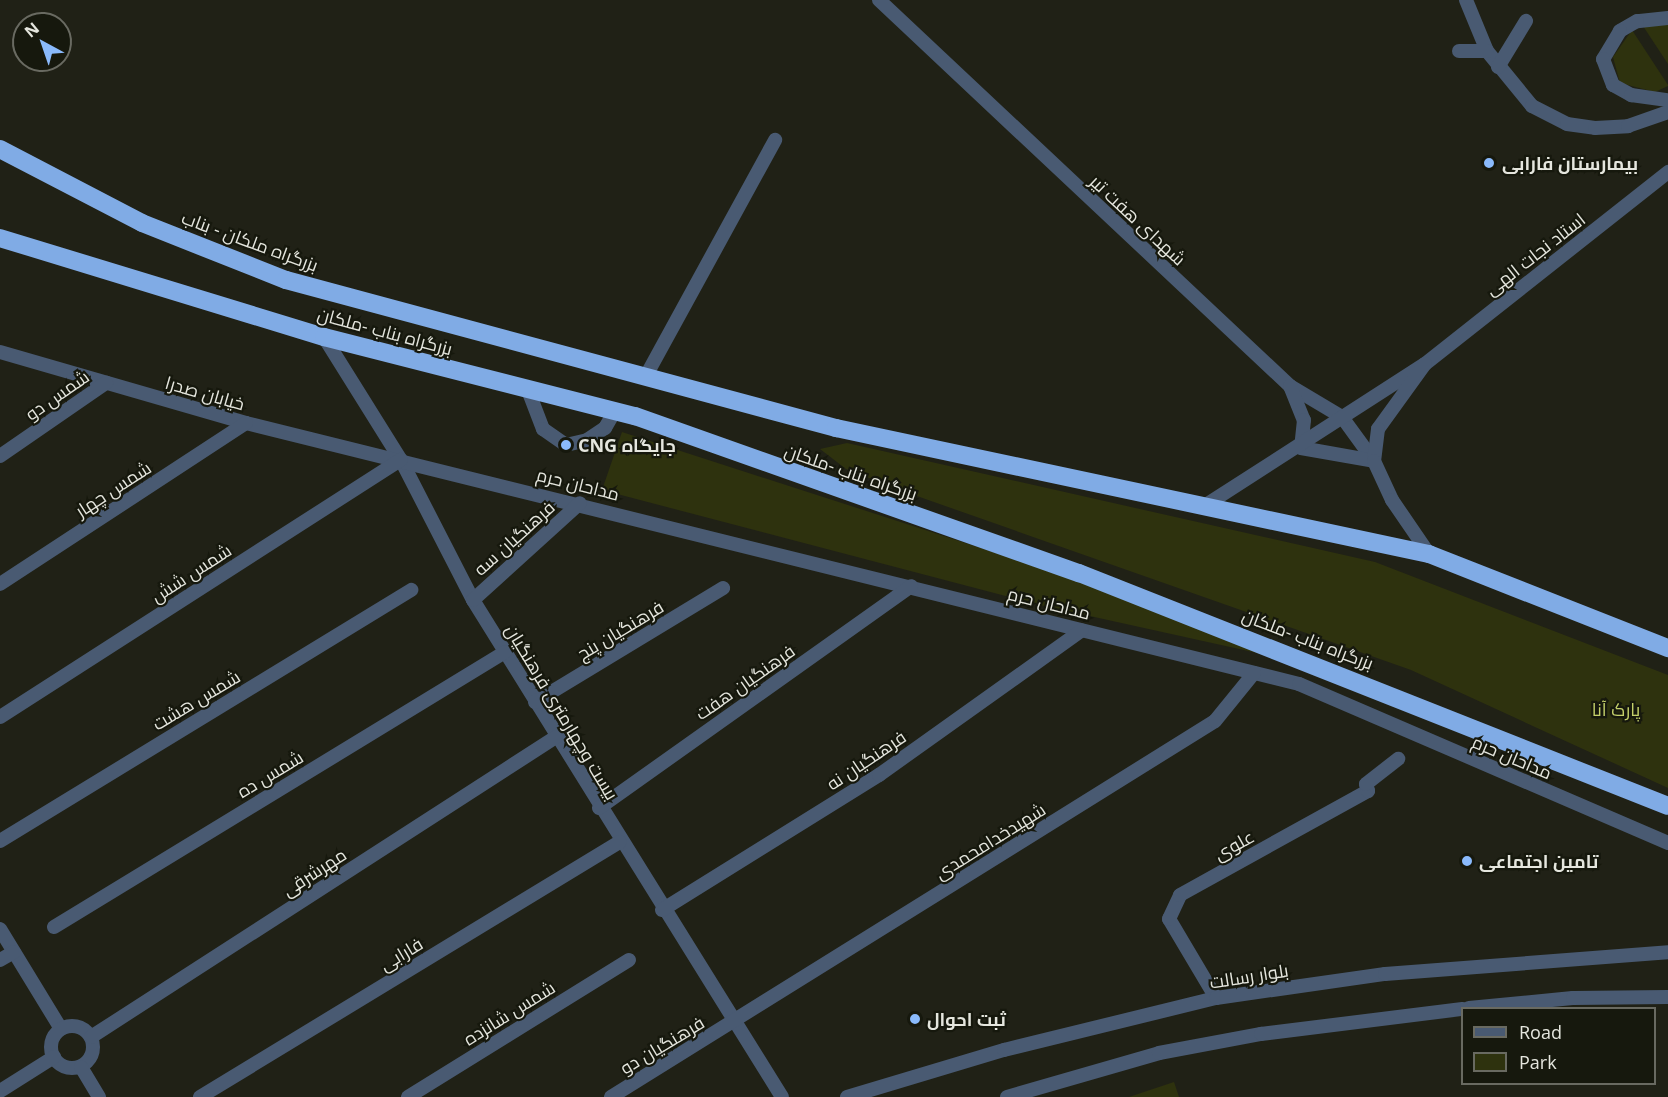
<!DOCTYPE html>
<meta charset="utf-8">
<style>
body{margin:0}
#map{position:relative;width:1668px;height:1097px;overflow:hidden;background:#202116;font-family:"Open Sans",Cairo,sans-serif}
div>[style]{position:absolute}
.green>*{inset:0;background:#2e320e}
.minor>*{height:14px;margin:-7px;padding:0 7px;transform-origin:7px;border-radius:7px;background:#495a72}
.minor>.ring{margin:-7px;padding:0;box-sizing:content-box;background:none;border:14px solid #495a72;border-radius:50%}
.highway>*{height:18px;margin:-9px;padding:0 9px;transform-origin:9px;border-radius:9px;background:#80abe5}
.dots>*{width:16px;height:16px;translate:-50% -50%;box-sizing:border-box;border:3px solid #16180d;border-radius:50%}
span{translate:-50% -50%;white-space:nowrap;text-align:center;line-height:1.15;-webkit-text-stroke:4.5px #16180d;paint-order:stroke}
.poi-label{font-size:18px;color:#e5e6de;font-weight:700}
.left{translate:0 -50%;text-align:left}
.street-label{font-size:18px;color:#e5e6de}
.park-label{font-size:18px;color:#c4d06a}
.legend{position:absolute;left:1461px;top:1007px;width:195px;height:78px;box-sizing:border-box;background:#16180d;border:2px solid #696a61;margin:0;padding:8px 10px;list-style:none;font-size:18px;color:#e5e6de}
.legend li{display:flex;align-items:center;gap:12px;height:30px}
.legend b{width:30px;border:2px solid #696a61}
.north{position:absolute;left:12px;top:12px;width:60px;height:60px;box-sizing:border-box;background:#16180d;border:2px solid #696a61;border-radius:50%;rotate:320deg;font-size:16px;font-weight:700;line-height:24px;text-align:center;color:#e5e6de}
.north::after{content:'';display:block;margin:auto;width:21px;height:27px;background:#8abafc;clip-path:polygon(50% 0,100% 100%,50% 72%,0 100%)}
</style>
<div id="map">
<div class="green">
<div style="clip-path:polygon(1668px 23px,1668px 64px,1643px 26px)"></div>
<div style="clip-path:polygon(1632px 30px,1668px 85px,1668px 86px,1655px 92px,1620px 83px,1613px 57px)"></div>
<div style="clip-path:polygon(622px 432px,1077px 579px,1284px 659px,1040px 605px,602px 490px)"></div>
<div style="clip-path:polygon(847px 443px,1375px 562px,1668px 675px,1668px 788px,1411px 670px,897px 489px,846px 469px,820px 449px)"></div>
<div style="clip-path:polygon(1174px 1082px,1179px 1097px,1129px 1097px)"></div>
</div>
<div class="minor">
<div style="left:879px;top:0;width:564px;rotate:43.2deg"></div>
<div style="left:1290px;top:386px;width:61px;rotate:30.8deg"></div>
<div style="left:1342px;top:417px;width:54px;rotate:54deg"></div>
<div style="left:1466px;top:0;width:55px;rotate:67.6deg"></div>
<div style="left:1487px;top:51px;width:71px;rotate:50.7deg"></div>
<div style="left:1532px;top:106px;width:39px;rotate:27deg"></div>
<div style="left:1567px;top:124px;width:28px;rotate:8deg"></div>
<div style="left:1595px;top:128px;width:33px;rotate:-3deg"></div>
<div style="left:1628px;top:126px;width:42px;rotate:-19.3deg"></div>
<div style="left:1668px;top:18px;width:31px;rotate:174deg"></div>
<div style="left:1637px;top:21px;width:20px;rotate:150deg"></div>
<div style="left:1620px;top:31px;width:33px;rotate:121deg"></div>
<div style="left:1603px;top:59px;width:28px;rotate:69deg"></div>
<div style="left:1613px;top:85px;width:21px;rotate:29deg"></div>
<div style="left:1631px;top:95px;width:37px;rotate:8deg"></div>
<div style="left:1459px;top:51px;width:28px"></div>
<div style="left:1498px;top:67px;width:54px;rotate:-58.7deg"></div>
<div style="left:324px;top:337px;width:145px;rotate:58deg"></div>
<div style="left:401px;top:460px;width:157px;rotate:62.8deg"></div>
<div style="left:473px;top:600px;width:585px;rotate:58.13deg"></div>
<div style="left:0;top:352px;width:256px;rotate:16.1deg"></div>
<div style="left:246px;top:423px;width:1085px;rotate:13.92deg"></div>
<div style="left:1299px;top:684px;width:402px;rotate:23.3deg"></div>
<div style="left:1425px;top:364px;width:310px;rotate:-38.3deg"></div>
<div style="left:647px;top:374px;width:267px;rotate:-61.3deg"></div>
<div style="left:1290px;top:386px;width:37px;rotate:68deg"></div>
<div style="left:1304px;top:420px;width:28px;rotate:96deg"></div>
<div style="left:528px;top:390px;width:42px;rotate:69deg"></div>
<div style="left:543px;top:429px;width:28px;rotate:35deg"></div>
<div style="left:566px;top:445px;width:22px;rotate:-13deg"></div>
<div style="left:587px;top:440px;width:22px;rotate:-34deg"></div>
<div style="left:605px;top:428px;width:20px;rotate:-60deg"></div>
<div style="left:1301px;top:448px;width:74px;rotate:10.1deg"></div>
<div style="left:0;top:456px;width:129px;rotate:-34.6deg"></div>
<div style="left:1206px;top:505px;width:260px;rotate:-32.8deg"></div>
<div style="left:1425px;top:364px;width:80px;rotate:125.9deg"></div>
<div style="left:1378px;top:429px;width:32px;rotate:97deg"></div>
<div style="left:1374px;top:461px;width:43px;rotate:65.2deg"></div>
<div style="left:1392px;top:500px;width:65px;rotate:55.6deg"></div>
<div style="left:0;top:584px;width:294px;rotate:-33.2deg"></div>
<div style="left:473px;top:600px;width:144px;rotate:-42.2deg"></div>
<div style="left:535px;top:702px;width:220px;rotate:-31.2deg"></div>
<div style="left:0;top:717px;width:476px;rotate:-32.7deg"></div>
<div style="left:599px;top:808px;width:383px;rotate:-35.4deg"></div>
<div style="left:0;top:841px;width:482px;rotate:-31.4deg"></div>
<div style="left:662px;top:910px;width:256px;rotate:-31.9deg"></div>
<div style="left:879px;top:775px;width:249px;rotate:-35.5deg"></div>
<div style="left:54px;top:927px;width:528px;rotate:-31.37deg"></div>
<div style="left:0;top:929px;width:117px;rotate:58.6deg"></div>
<div style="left:0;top:960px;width:16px;rotate:-30deg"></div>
<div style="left:1216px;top:998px;width:92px;rotate:-120.7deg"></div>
<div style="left:1169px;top:919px;width:26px;rotate:-65deg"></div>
<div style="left:1180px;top:895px;width:215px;rotate:-29deg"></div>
<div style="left:1368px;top:791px;width:7px;rotate:-106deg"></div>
<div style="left:1366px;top:784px;width:41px;rotate:-38deg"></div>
<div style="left:1469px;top:1008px;width:104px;rotate:-5.5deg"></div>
<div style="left:1573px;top:998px;width:95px;rotate:-0.6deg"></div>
<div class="ring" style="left:51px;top:1026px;width:28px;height:28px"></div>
<div style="left:91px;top:1037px;width:553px;rotate:-32.83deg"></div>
<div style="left:81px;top:1067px;width:35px;rotate:59deg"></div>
<div style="left:0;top:1091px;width:64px;rotate:-32.2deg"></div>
<div style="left:200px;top:1097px;width:491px;rotate:-31.3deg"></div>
<div style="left:408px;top:1097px;width:260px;rotate:-31.8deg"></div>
<div style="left:611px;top:1097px;width:711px;rotate:-31.9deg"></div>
<div style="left:1215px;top:721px;width:62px;rotate:-50.9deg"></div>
<div style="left:847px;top:1097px;width:164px;rotate:-16.7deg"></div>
<div style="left:1004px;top:1050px;width:218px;rotate:-13.8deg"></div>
<div style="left:1216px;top:998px;width:171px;rotate:-8.1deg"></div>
<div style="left:1385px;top:974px;width:284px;rotate:-4.4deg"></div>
<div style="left:1007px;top:1097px;width:158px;rotate:-16.1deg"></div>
<div style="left:1159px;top:1053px;width:104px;rotate:-10.6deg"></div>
<div style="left:1261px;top:1034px;width:203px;rotate:-7.1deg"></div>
</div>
<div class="highway">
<div style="left:0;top:149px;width:160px;rotate:27.5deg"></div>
<div style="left:142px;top:223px;width:155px;rotate:21.6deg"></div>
<div style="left:286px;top:280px;width:570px;rotate:15.06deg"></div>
<div style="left:836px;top:428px;width:606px;rotate:12deg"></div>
<div style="left:1429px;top:554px;width:257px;rotate:21.5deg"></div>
<div style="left:0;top:238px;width:339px;rotate:17deg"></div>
<div style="left:324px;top:337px;width:321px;rotate:14.3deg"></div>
<div style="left:635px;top:416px;width:471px;rotate:19.5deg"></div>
<div style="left:1079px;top:573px;width:633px;rotate:21.58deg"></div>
</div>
<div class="dots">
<div style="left:1489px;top:163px;background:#8abafc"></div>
<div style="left:566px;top:445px;background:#8abafc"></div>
<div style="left:1467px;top:861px;background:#8abafc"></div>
<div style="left:915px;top:1019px;background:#8abafc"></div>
</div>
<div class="poi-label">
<span class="left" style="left:1502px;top:163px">بیمارستان فارابی</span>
<span class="left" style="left:578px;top:445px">CNG جایگاه</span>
<span class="left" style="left:1479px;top:861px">تامین اجتماعی</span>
<span class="left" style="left:927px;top:1019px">ثبت احوال</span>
</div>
<div class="street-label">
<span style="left:1138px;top:220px;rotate:43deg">شهدای هفت تیر</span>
<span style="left:250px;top:241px;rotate:20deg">بزرگراه ملکان - بناب</span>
<span style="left:1535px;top:254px;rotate:-38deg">استاد نجات الهی</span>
<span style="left:385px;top:331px;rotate:15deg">بزرگراه بناب -ملکان</span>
<span style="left:205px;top:393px;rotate:16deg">خیابان صدرا</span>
<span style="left:57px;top:395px;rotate:-35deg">شمس دو</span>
<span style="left:851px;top:472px;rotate:19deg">بزرگراه بناب -ملکان</span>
<span style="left:578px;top:484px;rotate:14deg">مداحان حرم</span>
<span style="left:113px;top:489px;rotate:-33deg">شمس چهار</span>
<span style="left:514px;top:538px;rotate:-42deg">فرهنگیان سه</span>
<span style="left:191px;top:573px;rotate:-33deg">شمس شش</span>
<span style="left:1049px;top:603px;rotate:14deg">مداحان حرم</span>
<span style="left:620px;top:630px;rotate:-31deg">فرهنگیان پنج</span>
<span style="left:1308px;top:639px;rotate:21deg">بزرگراه بناب -ملکان</span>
<span style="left:745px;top:682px;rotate:-35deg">فرهنگیان هفت</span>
<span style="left:196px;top:700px;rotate:-31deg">شمس هشت</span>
<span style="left:562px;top:712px;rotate:59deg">بیست وچهارمتری فرهنگیان</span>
<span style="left:1512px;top:757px;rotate:23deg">مداحان حرم</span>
<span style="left:866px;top:760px;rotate:-34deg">فرهنگیان نه</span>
<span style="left:270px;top:774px;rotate:-31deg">شمس ده</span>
<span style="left:990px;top:841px;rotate:-32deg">شهیدخدامحمدی</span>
<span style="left:1234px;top:845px;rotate:-29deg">علوی</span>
<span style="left:314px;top:872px;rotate:-33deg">مهرشرقی</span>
<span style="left:401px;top:954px;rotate:-31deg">فارابی</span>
<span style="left:1249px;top:976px;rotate:-9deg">بلوار رسالت</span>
<span style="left:509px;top:1013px;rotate:-32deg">شمس شانزده</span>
<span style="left:662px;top:1045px;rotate:-31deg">فرهنگیان دو</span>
</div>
<div class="park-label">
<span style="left:1616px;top:709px">پارک آنا</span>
</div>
<ul class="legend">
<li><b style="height:8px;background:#495a72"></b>Road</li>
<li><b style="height:16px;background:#2e320e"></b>Park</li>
</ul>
<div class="north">N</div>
</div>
